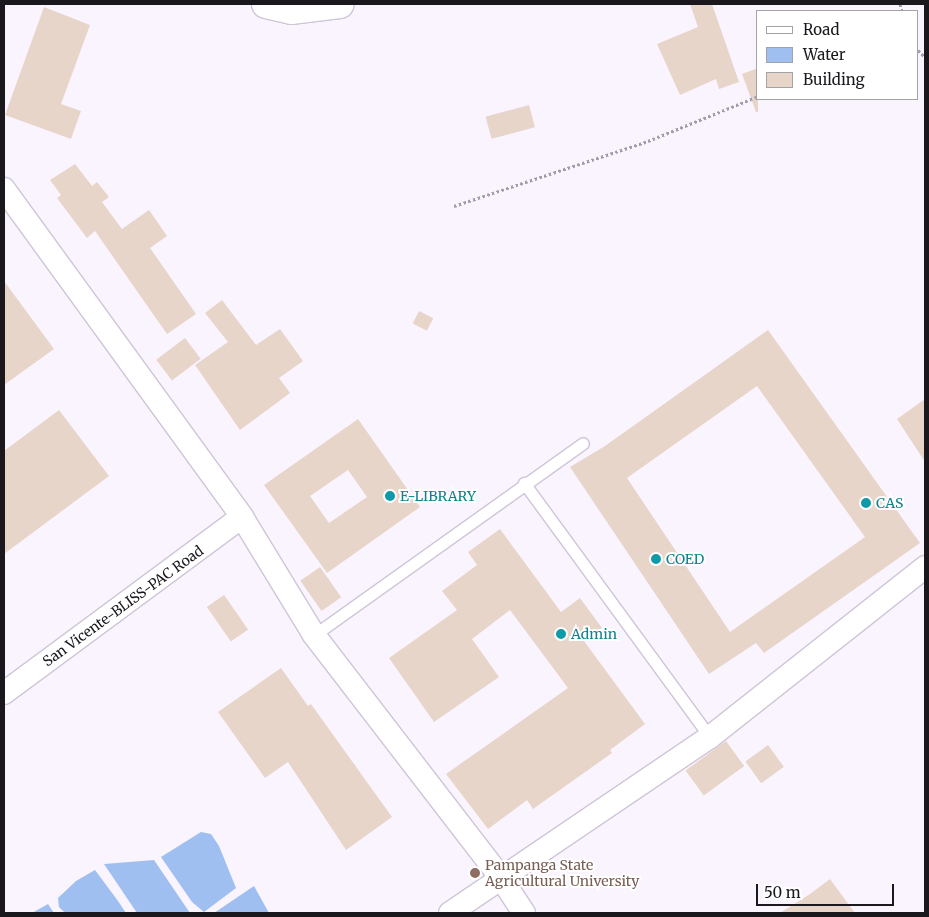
<!DOCTYPE html>
<style>
body{margin:0}
#map{position:relative;width:929px;height:917px;overflow:hidden;background:#faf4ff;font-family:Merriweather,serif}
div>[style]{position:absolute}
.water>*{inset:0;background:#9ebfef}
.building>*{inset:0;background:#e8d5c9;transform-origin:0 0}
.path>*{height:3px;margin-top:-1.5px;transform-origin:0;background:repeating-linear-gradient(90deg,#a29ea7 0 2.5px,transparent 0 5px)}
.roads{filter:drop-shadow(1px 0 #cfc5d7) drop-shadow(-1px 0 #cfc5d7) drop-shadow(0 1px #cfc5d7) drop-shadow(0 -1px #cfc5d7)}
.lane>*{height:11px;margin:-5.5px;padding:0 5.5px;transform-origin:5.5px;border-radius:5.5px;background:#fff}
.street>*{height:22px;margin:-11px;padding:0 11px;transform-origin:11px;border-radius:11px;background:#fff}
.secondary>*{height:28px;margin:-14px;padding:0 14px;transform-origin:14px;border-radius:14px;background:#fff}
.dots>*{width:14px;height:14px;translate:-50% -50%;box-sizing:border-box;border:2px solid #fff;border-radius:50%}
span{translate:-50% -50%;white-space:nowrap;text-align:center;line-height:1.15;-webkit-text-stroke:4px #fff;paint-order:stroke}
.culture-label{font-size:14px;color:#0d838f}
.left{translate:0 -50%;text-align:left}
.street-label{font-size:14px;color:#1a171d}
.education-label{font-size:14px;color:#785e54}
.frame{position:absolute;inset:0;border:5px solid #1a171d;pointer-events:none}
.legend{position:absolute;left:756px;top:10px;width:162px;height:90px;box-sizing:border-box;background:#fff;border:1px solid #a3a2a5;margin:0;padding:6px 9px;list-style:none;font-size:15px;color:#1a171d}
.legend li{display:flex;align-items:center;gap:10px;height:25px}
.legend b{width:25px;border:1px solid #a3a2a5}
.scale{position:absolute;left:756px;top:884px;width:138px;height:22px;box-sizing:border-box;border:2px solid #1a171d;border-top:0;padding-left:6px;font-size:15px;line-height:18px;white-space:nowrap;color:#1a171d;-webkit-text-stroke:4px #fff;paint-order:stroke}
</style>
<div id="map">
<div class="water">
<div style="clip-path:polygon(201px 832px,211px 834px,219px 846px,236px 888px,204px 912px,192px 902px,161px 857px)"></div>
<div style="clip-path:polygon(154px 860px,190px 913px,137px 913px,104px 864px)"></div>
<div style="clip-path:polygon(95px 870px,118px 901px,126px 913px,65px 913px,59px 907px,58px 898px,76px 881px)"></div>
<div style="clip-path:polygon(254px 886px,269px 913px,214px 913px)"></div>
<div style="clip-path:polygon(48px 904px,54px 913px,32px 913px)"></div>
</div>
<div class="building">
<div style="clip-path:polygon(690px 4px,712px 4px,739px 82px,719px 89px,716px 79px,680px 95px,657px 44px,698px 27px)"></div>
<div style="clip-path:polygon(44px 7px,90px 25px,61px 104px,81px 111px,71px 139px,5px 115px)"></div>
<div style="clip-path:polygon(758px 68px,758px 112px,756px 112px,742px 74px)"></div>
<div style="left:529px;top:105px;width:23px;height:45px;rotate:75deg"></div>
<div style="clip-path:polygon(75px 164px,92px 186px,97px 182px,109px 197px,102px 202px,122px 229px,149px 210px,167px 236px,150px 248px,196px 314px,167px 334px,95px 231px,87px 238px,57px 198px,61px 195px,50px 180px)"></div>
<div style="clip-path:polygon(4px 281px,54px 349px,4px 385px)"></div>
<div style="clip-path:polygon(222px 300px,256px 345px,280px 329px,303px 361px,279px 378px,290px 393px,240px 430px,195px 365px,228px 342px,205px 313px)"></div>
<div style="left:419px;top:311px;width:16px;height:14px;rotate:27deg"></div>
<div style="clip-path:polygon(evenodd,768px 330px,920px 543px,764px 653px,756px 643px,709px 674px,570px 467px,605px 446px,768px 330px,757px 386px,865px 537px,730px 632px,627px 478px,757px 386px)"></div>
<div style="left:185px;top:338px;width:26px;height:36px;rotate:53deg"></div>
<div style="clip-path:polygon(925px 399px,925px 462px,897px 419px)"></div>
<div style="clip-path:polygon(59px 410px,109px 476px,4px 554px,4px 451px)"></div>
<div style="clip-path:polygon(evenodd,358px 419px,420px 507px,327px 573px,264px 485px,358px 419px,348px 470px,367px 497px,329px 523px,310px 496px,348px 470px)"></div>
<div style="clip-path:polygon(500px 529px,561px 612px,580px 598px,602px 628px,584px 641px,645px 724px,610px 750px,612px 753px,533px 809px,527px 800px,488px 829px,446px 774px,568px 688px,510px 610px,472px 639px,499px 677px,434px 722px,389px 658px,457px 610px,442px 591px,477px 565px,468px 552px)"></div>
<div style="left:320px;top:567px;width:37px;height:24px;rotate:55deg"></div>
<div style="left:224px;top:595px;width:42px;height:21px;rotate:55deg"></div>
<div style="clip-path:polygon(281px 668px,308px 706px,311px 704px,392px 817px,346px 850px,288px 762px,265px 778px,218px 712px)"></div>
<div style="left:726px;top:741px;width:31px;height:50px;rotate:54deg"></div>
<div style="left:768px;top:745px;width:27px;height:28px;rotate:54deg"></div>
<div style="clip-path:polygon(830px 879px,855px 913px,780px 913px,810px 894px)"></div>
</div>
<div class="path">
<div style="left:900px;top:4px;width:7px;rotate:74deg"></div>
<div style="left:918px;top:50px;width:10px;rotate:45deg"></div>
<div style="left:454px;top:206px;width:205px;rotate:-18.5deg"></div>
<div style="left:648px;top:141px;width:119px;rotate:-22.2deg"></div>
</div>
<div class="roads">
<div class="lane">
<div style="left:524px;top:483px;width:315px;rotate:53.8deg"></div>
<div style="left:314px;top:635px;width:330px;rotate:-35.5deg"></div>
</div>
<div class="street">
<div style="left:4px;top:189px;width:405px;rotate:54deg"></div>
<div style="left:242px;top:517px;width:138px;rotate:58.6deg"></div>
<div style="left:314px;top:635px;width:307px;rotate:52.4deg"></div>
<div style="left:501px;top:878px;width:42px;rotate:56.7deg"></div>
<div style="left:4px;top:693px;width:296px;rotate:-36.5deg"></div>
<div style="left:450px;top:913px;width:314px;rotate:-34.1deg"></div>
<div style="left:710px;top:737px;width:274px;rotate:-38.3deg"></div>
</div>
<div class="secondary">
<div style="left:266px;top:4px;width:26px;rotate:13deg"></div>
<div style="left:291px;top:10px;width:49px;rotate:-7deg"></div>
</div>
</div>
<div class="dots">
<div style="left:390px;top:496px;background:#0f9aa8"></div>
<div style="left:866px;top:503px;background:#0f9aa8"></div>
<div style="left:656px;top:559px;background:#0f9aa8"></div>
<div style="left:561px;top:634px;background:#0f9aa8"></div>
<div style="left:475px;top:873px;background:#8d6e63"></div>
</div>
<div class="culture-label">
<span class="left" style="left:400px;top:496px">E-LIBRARY</span>
<span class="left" style="left:876px;top:503px">CAS</span>
<span class="left" style="left:666px;top:559px">COED</span>
<span class="left" style="left:571px;top:634px">Admin</span>
</div>
<div class="street-label">
<span style="left:123px;top:606px;rotate:-36deg">San Vicente-BLISS-PAC Road</span>
</div>
<div class="education-label">
<span class="left" style="left:485px;top:873px">Pampanga State<br>Agricultural University</span>
</div>
<div class="frame"></div>
<ul class="legend">
<li><b style="height:6px;background:#fff"></b>Road</li>
<li><b style="height:14px;background:#9ebfef"></b>Water</li>
<li><b style="height:14px;background:#e8d5c9"></b>Building</li>
</ul>
<div class="scale">50 m</div>
</div>
